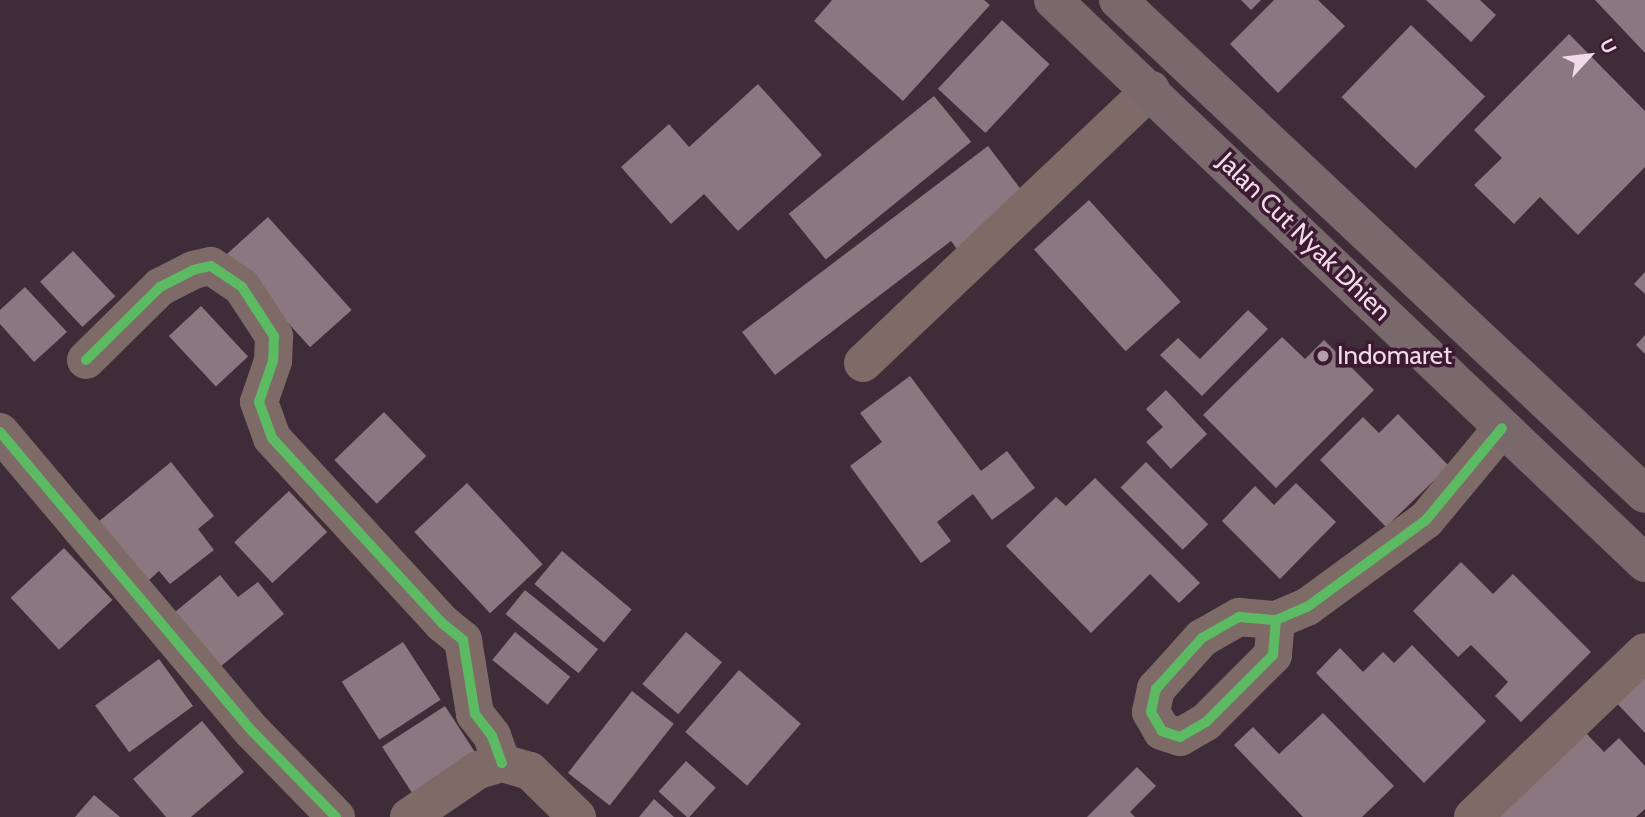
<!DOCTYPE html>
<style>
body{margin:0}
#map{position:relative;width:1645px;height:817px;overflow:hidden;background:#3f2c39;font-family:Cabin,sans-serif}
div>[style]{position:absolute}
.building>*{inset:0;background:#8a7780;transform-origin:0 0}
.minor>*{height:38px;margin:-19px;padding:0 19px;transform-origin:19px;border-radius:19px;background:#7e6b68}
.highway>*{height:38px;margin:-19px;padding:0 19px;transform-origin:19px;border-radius:19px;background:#79686c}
.cycleway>*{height:10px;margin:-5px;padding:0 5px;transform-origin:5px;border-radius:5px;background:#5cba63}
.dots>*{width:19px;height:19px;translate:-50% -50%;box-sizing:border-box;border:4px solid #3c1a32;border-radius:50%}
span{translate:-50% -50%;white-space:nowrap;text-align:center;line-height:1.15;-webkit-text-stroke:7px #3c1a32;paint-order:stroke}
.street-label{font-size:26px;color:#f2dbe9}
.poi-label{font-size:26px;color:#f2dbe9}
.left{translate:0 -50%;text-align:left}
.north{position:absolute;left:1554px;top:21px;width:70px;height:70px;-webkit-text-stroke:5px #3c1a32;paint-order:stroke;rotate:63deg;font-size:19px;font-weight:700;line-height:28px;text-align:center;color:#f2dbe9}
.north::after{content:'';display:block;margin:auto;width:24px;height:32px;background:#f2dbe9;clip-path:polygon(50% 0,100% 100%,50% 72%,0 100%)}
</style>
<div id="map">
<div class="building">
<div style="clip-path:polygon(832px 0,984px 0,990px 5px,903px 101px,814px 21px)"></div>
<div style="clip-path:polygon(1241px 0,1261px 0,1251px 10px)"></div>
<div style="clip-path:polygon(1274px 0,1318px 0,1345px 26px,1278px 93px,1230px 44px)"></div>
<div style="clip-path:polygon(1426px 0,1480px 0,1496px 15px,1471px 42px)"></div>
<div style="clip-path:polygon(1595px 0,1645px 0,1645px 53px)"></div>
<div style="left:1002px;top:20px;width:65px;height:94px;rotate:43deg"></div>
<div style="left:1411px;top:25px;width:103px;height:100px;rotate:44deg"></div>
<div style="clip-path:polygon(1569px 34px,1645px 111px,1645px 167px,1578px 235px,1540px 197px,1514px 224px,1474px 185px,1502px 158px,1474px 130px)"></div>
<div style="clip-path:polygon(758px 84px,822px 155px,738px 231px,704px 194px,671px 224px,621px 167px,669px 124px,689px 147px)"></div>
<div style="left:934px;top:96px;width:59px;height:187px;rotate:51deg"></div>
<div style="clip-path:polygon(988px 146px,1029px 200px,960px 253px,951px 241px,775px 375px,742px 332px)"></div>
<div style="left:1089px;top:200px;width:137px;height:74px;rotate:48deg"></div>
<div style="left:268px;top:217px;width:125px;height:56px;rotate:48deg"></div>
<div style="left:73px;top:251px;width:62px;height:45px;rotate:47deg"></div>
<div style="clip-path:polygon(1645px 272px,1645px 294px,1634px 284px)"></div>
<div style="clip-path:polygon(25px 287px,67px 332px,34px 362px,0 324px,0 310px)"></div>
<div style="left:201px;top:306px;width:69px;height:44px;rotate:47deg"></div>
<div style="clip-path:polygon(1248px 310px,1268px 329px,1202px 396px,1160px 355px,1178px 338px,1200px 359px)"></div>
<div style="clip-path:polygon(1645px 335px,1645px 354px,1636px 345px)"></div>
<div style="clip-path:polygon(1282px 337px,1305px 359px,1324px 340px,1374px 390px,1276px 488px,1203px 415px)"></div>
<div style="clip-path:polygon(910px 376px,981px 471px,1007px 451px,1035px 488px,992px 520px,973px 494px,937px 522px,951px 541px,921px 563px,850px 466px,882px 442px,860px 413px)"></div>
<div style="clip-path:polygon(1166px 390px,1207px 434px,1171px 469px,1146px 442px,1163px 427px,1146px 409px)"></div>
<div style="left:384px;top:412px;width:61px;height:69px;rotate:46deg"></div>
<div style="clip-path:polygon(1398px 414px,1449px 466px,1386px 527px,1320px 460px,1363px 417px,1379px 433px)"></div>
<div style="clip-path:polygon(171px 462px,214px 516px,198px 529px,214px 550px,170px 584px,159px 571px,147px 582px,98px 522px)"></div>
<div style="left:1146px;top:462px;width:88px;height:36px;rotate:45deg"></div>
<div style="clip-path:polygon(1095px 478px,1200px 583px,1179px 603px,1150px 574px,1091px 633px,1006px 546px,1056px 497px,1066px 506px)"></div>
<div style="left:467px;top:483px;width:111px;height:72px;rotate:47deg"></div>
<div style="clip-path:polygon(1296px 483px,1336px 522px,1280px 579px,1222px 521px,1255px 486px,1274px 505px)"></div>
<div style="left:289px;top:491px;width:56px;height:75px;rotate:47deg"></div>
<div style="left:64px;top:548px;width:71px;height:73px;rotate:47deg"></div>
<div style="left:562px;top:551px;width:91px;height:43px;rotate:40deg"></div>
<div style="clip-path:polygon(1461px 562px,1493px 594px,1513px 574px,1591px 652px,1521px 722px,1495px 696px,1508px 682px,1471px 645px,1458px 657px,1413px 611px)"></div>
<div style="clip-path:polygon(220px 575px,238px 597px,258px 582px,284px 614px,220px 667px,175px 612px)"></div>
<div style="left:525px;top:590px;width:94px;height:31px;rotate:39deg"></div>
<div style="left:515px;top:632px;width:71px;height:36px;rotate:39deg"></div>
<div style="left:686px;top:632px;width:47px;height:68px;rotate:40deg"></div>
<div style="left:403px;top:642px;width:69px;height:73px;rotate:57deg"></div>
<div style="clip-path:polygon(1412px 645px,1486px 721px,1424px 783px,1316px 673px,1340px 648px,1363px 672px,1383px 652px,1394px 663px)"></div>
<div style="left:159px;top:659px;width:58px;height:79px;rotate:54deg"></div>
<div style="clip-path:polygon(1645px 663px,1645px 733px,1610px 696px)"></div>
<div style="left:739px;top:670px;width:82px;height:82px;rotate:41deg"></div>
<div style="left:632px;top:691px;width:53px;height:104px;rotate:38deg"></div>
<div style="left:445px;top:706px;width:67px;height:75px;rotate:57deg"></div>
<div style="clip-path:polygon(1323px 713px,1394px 786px,1362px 817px,1303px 817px,1234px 745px,1253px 727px,1279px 754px)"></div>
<div style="clip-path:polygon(202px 721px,244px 772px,191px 817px,166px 817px,133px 779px)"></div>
<div style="clip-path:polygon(1585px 732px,1604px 752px,1619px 738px,1645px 766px,1645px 809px,1636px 817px,1495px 817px)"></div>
<div style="left:686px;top:761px;width:40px;height:41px;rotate:42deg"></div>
<div style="clip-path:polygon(1137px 767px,1156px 786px,1130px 812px,1135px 817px,1087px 817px)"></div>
<div style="clip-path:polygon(94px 795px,120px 817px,75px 817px)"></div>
<div style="clip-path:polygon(654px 799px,674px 817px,639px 817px)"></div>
</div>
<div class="minor">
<div style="left:86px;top:360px;width:104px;rotate:-44.6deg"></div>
<div style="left:160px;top:287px;width:37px;rotate:-27deg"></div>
<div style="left:193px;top:270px;width:18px;rotate:-13deg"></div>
<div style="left:211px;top:266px;width:37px;rotate:34deg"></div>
<div style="left:242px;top:287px;width:59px;rotate:56.9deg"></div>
<div style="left:274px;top:336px;width:25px;rotate:92deg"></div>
<div style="left:273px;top:361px;width:43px;rotate:108.9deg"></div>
<div style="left:259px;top:402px;width:38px;rotate:70deg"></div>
<div style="left:272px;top:438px;width:251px;rotate:47.4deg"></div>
<div style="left:442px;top:623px;width:27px;rotate:39deg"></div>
<div style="left:463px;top:640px;width:75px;rotate:80.8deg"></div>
<div style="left:475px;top:714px;width:28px;rotate:52deg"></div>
<div style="left:492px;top:736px;width:29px;rotate:70deg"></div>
<div style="left:863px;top:363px;width:397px;rotate:-43.5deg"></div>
<div style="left:0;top:432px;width:392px;rotate:49.9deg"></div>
<div style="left:253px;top:732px;width:119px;rotate:45.7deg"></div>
<div style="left:1276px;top:620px;width:35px;rotate:95deg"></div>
<div style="left:1273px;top:655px;width:95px;rotate:135deg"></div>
<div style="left:1206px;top:722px;width:30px;rotate:150deg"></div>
<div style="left:1180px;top:737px;width:19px;rotate:-162deg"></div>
<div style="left:1162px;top:731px;width:22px;rotate:-120deg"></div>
<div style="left:1151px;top:712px;width:24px;rotate:-78deg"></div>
<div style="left:1156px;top:689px;width:69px;rotate:-48deg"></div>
<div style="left:1202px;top:638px;width:43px;rotate:-29.6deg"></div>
<div style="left:1239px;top:617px;width:37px;rotate:5deg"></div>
<div style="left:1276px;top:620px;width:34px;rotate:-23deg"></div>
<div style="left:1307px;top:607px;width:147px;rotate:-36.2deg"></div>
<div style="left:1426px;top:520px;width:119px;rotate:-50.4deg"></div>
<div style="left:409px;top:817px;width:83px;rotate:-34.3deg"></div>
<div style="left:478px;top:770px;width:25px;rotate:-16deg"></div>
<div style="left:502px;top:763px;width:29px;rotate:16deg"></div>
<div style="left:530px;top:771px;width:66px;rotate:44.4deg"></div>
<div style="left:1473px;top:817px;width:238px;rotate:-43.8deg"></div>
</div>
<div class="highway">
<div style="left:1053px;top:0;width:817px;rotate:43.56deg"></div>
<div style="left:1118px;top:0;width:722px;rotate:43.15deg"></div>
</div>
<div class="cycleway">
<div style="left:86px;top:360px;width:104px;rotate:-44.6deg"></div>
<div style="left:160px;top:287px;width:37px;rotate:-27deg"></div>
<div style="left:193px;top:270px;width:18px;rotate:-13deg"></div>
<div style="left:211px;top:266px;width:37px;rotate:34deg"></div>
<div style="left:242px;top:287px;width:59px;rotate:56.9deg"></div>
<div style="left:274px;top:336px;width:25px;rotate:92deg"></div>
<div style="left:273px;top:361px;width:43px;rotate:108.9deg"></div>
<div style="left:259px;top:402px;width:38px;rotate:70deg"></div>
<div style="left:272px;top:438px;width:251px;rotate:47.4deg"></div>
<div style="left:442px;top:623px;width:27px;rotate:39deg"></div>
<div style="left:463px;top:640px;width:75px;rotate:80.8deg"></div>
<div style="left:475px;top:714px;width:28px;rotate:52deg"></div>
<div style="left:492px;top:736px;width:29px;rotate:70deg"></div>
<div style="left:0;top:432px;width:392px;rotate:49.9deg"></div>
<div style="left:253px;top:732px;width:119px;rotate:45.7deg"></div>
<div style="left:1276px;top:620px;width:35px;rotate:95deg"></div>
<div style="left:1273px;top:655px;width:95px;rotate:135deg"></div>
<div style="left:1206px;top:722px;width:30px;rotate:150deg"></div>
<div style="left:1180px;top:737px;width:19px;rotate:-162deg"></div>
<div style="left:1162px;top:731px;width:22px;rotate:-120deg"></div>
<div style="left:1151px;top:712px;width:24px;rotate:-78deg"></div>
<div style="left:1156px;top:689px;width:69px;rotate:-48deg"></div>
<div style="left:1202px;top:638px;width:43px;rotate:-29.6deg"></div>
<div style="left:1239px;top:617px;width:37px;rotate:5deg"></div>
<div style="left:1276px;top:620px;width:34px;rotate:-23deg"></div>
<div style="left:1307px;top:607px;width:147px;rotate:-36.2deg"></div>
<div style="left:1426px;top:520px;width:119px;rotate:-50.4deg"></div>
</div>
<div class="dots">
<div style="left:1323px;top:356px;background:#b39eab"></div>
</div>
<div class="street-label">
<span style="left:1304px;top:237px;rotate:44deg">Jalan Cut Nyak Dhien</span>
</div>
<div class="poi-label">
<span class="left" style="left:1337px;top:356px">Indomaret</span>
</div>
<div class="north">U</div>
</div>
